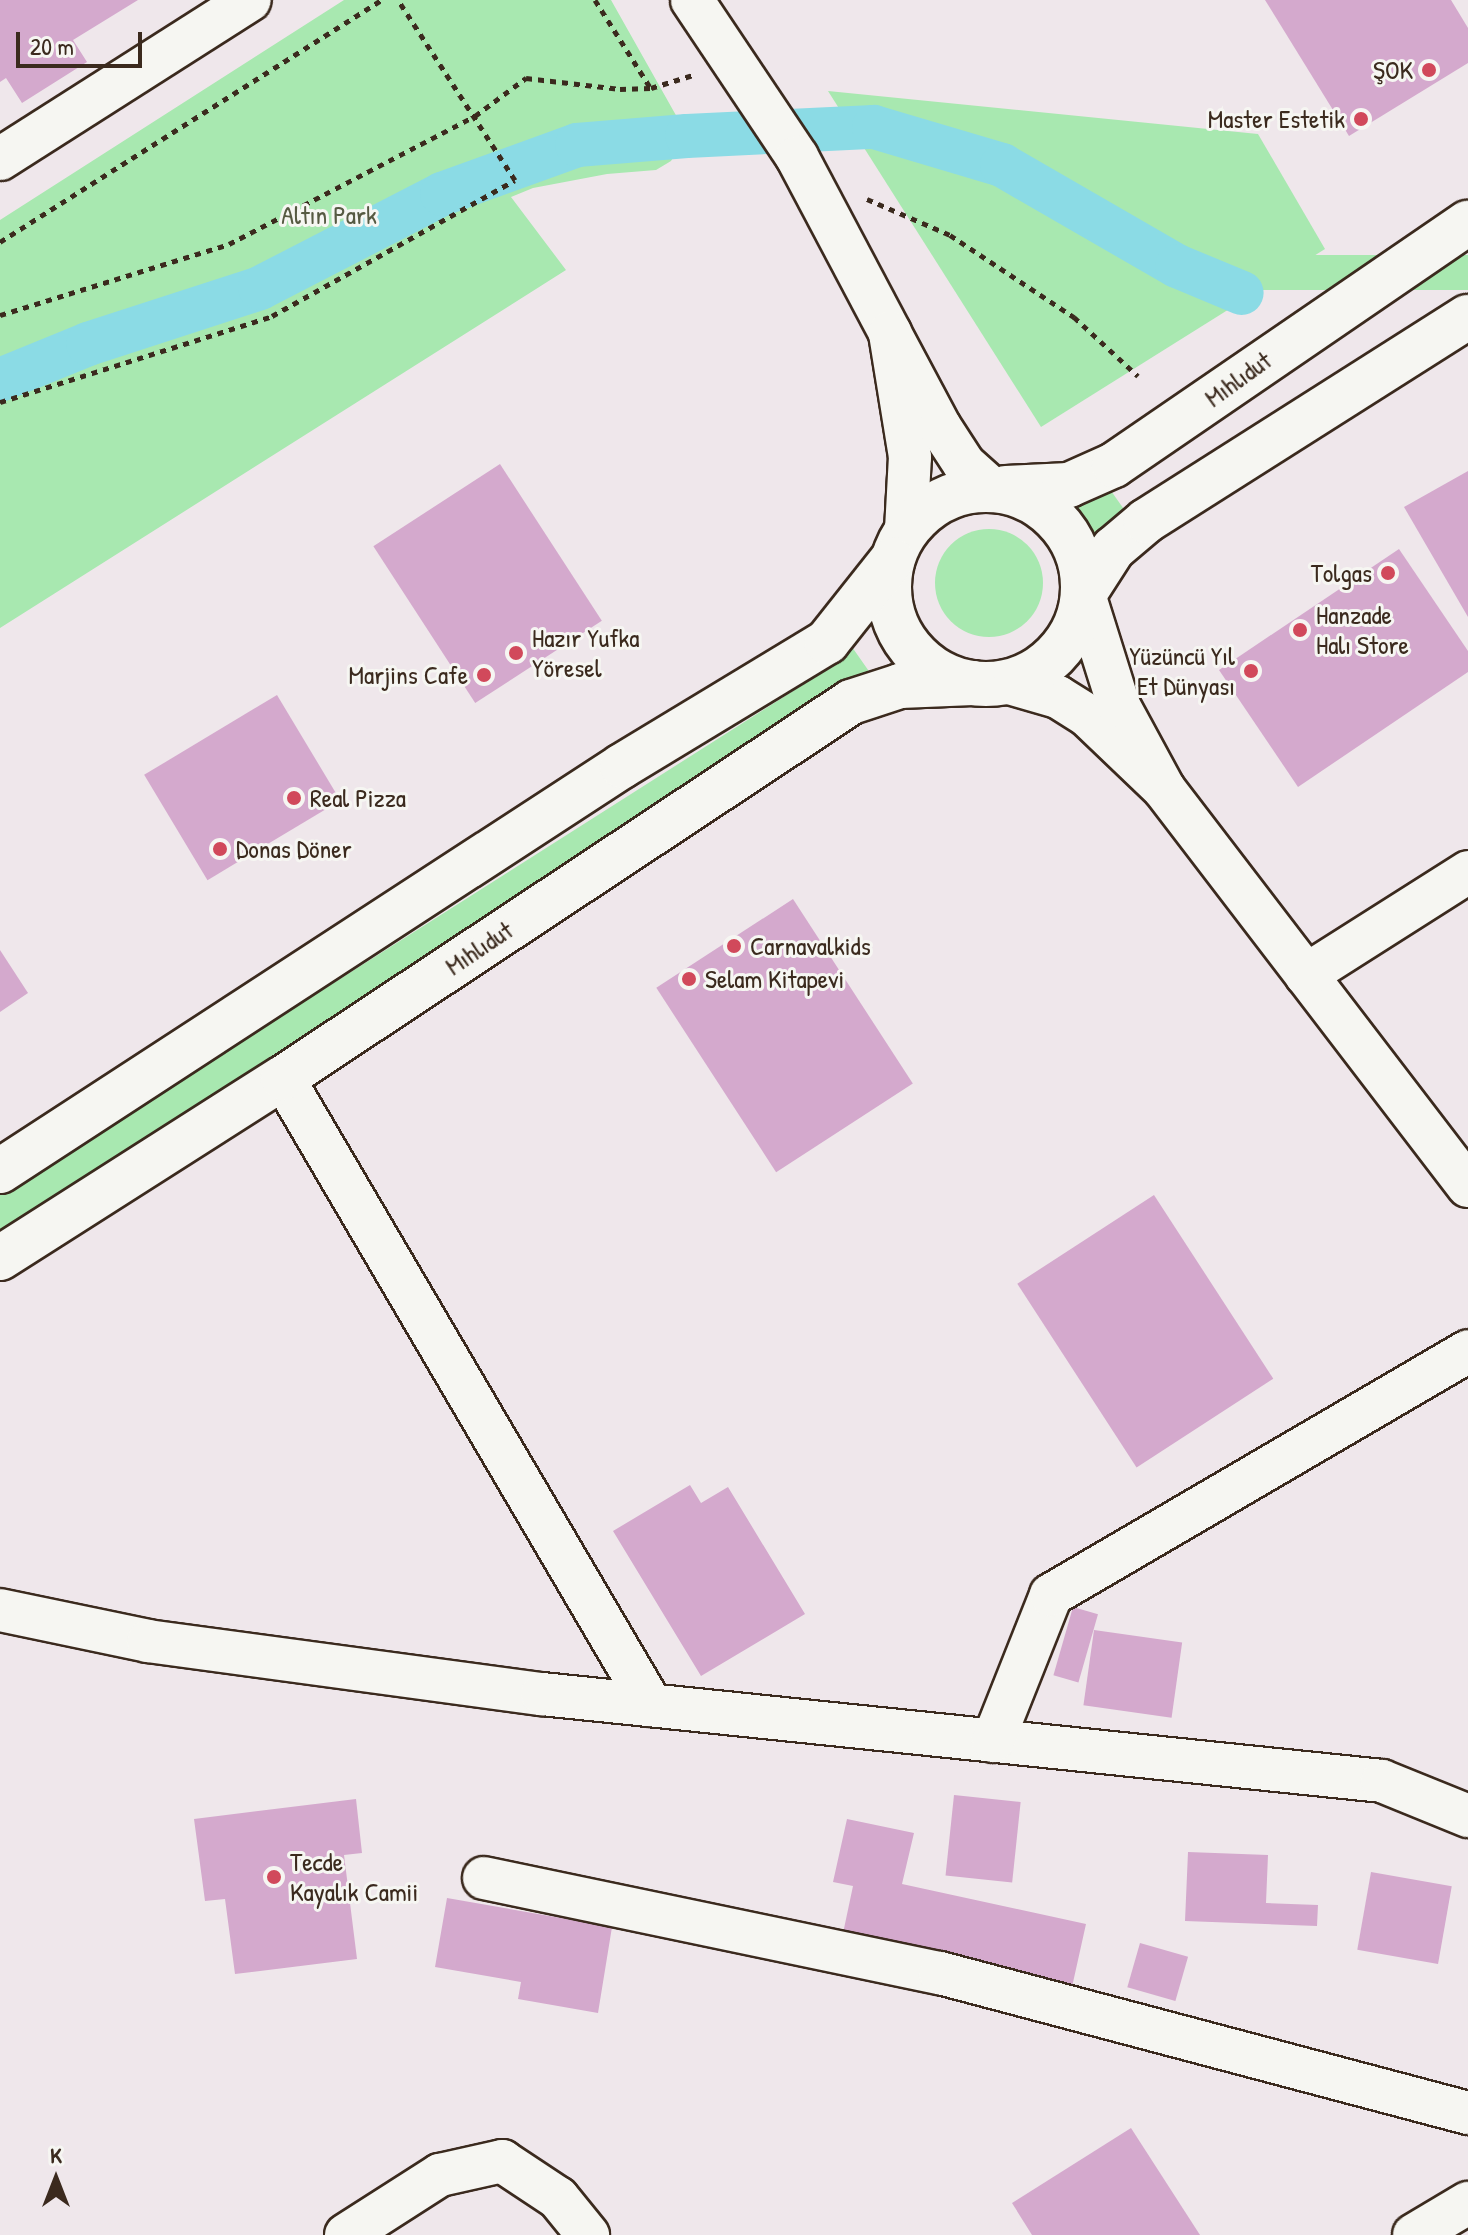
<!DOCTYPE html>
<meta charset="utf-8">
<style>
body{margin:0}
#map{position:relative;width:1468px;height:2235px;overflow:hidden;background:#efe7eb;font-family:"Patrick Hand",sans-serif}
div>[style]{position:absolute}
.green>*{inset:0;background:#a8e8b0;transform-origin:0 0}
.round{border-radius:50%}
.canal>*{height:44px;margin:-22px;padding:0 22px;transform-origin:22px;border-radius:22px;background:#8bdbe5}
.building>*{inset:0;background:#d4a9cd;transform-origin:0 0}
.path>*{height:5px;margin-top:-2.5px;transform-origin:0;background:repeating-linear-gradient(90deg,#3b2a1e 0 6px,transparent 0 12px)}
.roads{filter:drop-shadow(2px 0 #3b2a1e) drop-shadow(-2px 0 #3b2a1e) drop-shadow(0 2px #3b2a1e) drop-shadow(0 -2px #3b2a1e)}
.minor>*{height:42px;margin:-21px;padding:0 21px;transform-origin:21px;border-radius:21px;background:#f6f6f2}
.secondary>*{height:44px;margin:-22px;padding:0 22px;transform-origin:22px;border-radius:22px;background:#f6f6f2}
.secondary>.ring{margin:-22px;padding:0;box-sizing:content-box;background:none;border:44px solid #f6f6f2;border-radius:50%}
.dots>*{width:22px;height:22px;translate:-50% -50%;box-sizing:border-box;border:4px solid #f6f6f2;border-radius:50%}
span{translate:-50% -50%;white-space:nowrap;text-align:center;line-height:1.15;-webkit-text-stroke:6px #f6f6f2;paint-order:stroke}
.poi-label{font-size:26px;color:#3b2a1e}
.right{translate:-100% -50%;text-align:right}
.left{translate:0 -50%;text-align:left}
.park-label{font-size:26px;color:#565a42}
.street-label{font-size:26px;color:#3b2a1e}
.north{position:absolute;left:16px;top:2139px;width:80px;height:80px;-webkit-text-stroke:6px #f6f6f2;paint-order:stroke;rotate:0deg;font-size:22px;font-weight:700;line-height:32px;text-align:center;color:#3b2a1e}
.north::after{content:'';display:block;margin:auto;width:28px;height:36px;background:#3b2a1e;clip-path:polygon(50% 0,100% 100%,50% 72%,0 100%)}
.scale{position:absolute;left:16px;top:32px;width:126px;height:36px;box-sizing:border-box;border:4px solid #3b2a1e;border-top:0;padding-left:10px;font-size:24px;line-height:28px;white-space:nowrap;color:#3b2a1e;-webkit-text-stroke:6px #f6f6f2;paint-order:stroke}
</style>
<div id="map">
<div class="green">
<div style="clip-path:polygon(344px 0,611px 0,682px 126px,682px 143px,671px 161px,656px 170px,607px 174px,533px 188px,511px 197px,566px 270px,0 628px,0 220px)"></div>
<div style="clip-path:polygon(828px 91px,1258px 134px,1325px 249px,1041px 427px)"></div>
<div style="left:1468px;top:255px;width:35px;height:405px;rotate:90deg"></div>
<div style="clip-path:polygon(1109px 488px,1128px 515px,1094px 543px,1072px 500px)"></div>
<div class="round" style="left:935px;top:529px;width:108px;height:108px"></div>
<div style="clip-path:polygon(852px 647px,873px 677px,0 1234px,0 1195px,834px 665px)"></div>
</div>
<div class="canal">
<div style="left:0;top:380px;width:95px;rotate:-22.2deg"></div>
<div style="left:88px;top:344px;width:181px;rotate:-18deg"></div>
<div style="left:260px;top:288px;width:205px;rotate:-27.3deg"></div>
<div style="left:442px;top:194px;width:144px;rotate:-19.9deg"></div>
<div style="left:577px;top:145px;width:110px;rotate:-4.7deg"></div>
<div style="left:687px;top:136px;width:187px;rotate:-2.8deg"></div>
<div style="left:874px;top:127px;width:134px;rotate:16.5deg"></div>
<div style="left:1002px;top:165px;width:202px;rotate:30deg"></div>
<div style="left:1177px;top:266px;width:70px;rotate:22.6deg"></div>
</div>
<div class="building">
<div style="clip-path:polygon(0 0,138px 0,73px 40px,87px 62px,22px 103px,6px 78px,0 82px)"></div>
<div style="clip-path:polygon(1265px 0,1451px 0,1468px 28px,1468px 63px,1349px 136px)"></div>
<div style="left:500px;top:464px;width:187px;height:151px;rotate:57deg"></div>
<div style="clip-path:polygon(1468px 471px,1468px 617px,1404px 507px)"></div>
<div style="clip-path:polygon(1399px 549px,1468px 651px,1468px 672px,1298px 787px,1219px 670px)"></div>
<div style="left:277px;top:695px;width:123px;height:155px;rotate:59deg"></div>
<div style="left:793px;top:899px;width:220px;height:163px;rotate:57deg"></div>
<div style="clip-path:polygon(0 950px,28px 993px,0 1012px)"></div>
<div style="left:1154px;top:1195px;width:219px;height:163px;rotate:57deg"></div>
<div style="clip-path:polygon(690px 1485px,701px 1503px,728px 1487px,805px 1614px,701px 1676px,613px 1531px)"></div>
<div style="left:1073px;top:1607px;width:26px;height:71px;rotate:16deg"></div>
<div style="left:1094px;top:1630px;width:89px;height:76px;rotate:8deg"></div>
<div style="left:954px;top:1795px;width:67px;height:81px;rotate:6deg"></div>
<div style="clip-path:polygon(356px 1799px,362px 1853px,344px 1855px,357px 1959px,235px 1974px,225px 1899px,205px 1901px,194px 1819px)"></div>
<div style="clip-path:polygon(847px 1819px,914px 1833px,902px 1884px,1086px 1924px,1072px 1987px,842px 1938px,853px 1886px,833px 1882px)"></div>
<div style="clip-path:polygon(1188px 1852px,1268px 1855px,1266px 1903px,1318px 1905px,1317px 1926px,1185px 1921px)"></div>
<div style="left:1371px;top:1872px;width:82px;height:79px;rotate:10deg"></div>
<div style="clip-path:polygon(447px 1898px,612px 1927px,598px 2013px,518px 1999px,521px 1982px,435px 1967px)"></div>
<div style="left:1140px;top:1943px;width:50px;height:46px;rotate:16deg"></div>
<div style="clip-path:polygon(1131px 2128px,1200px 2235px,1032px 2235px,1012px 2203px)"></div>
</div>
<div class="path">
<div style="left:595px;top:0;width:103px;rotate:57.7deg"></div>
<div style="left:867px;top:199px;width:90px;rotate:23.4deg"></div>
<div style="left:950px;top:235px;width:149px;rotate:33.5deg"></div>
<div style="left:1074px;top:317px;width:87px;rotate:42.7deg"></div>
<div style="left:0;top:242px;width:452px;rotate:-32.4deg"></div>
<div style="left:0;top:315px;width:240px;rotate:-17.2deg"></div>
<div style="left:229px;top:244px;width:277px;rotate:-27.5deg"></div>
<div style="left:475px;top:116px;width:64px;rotate:-36.7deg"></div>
<div style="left:526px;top:78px;width:95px;rotate:6.7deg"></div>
<div style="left:620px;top:89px;width:31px;rotate:-2deg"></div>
<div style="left:651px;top:88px;width:44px;rotate:-17.2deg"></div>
<div style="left:0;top:402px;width:285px;rotate:-17.5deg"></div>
<div style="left:272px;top:316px;width:278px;rotate:-29.2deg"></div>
<div style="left:515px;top:180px;width:215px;rotate:-123deg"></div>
</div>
<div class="roads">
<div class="minor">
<div style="left:692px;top:0;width:189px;rotate:56.2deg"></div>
<div style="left:797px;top:157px;width:199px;rotate:62.1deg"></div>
<div style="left:0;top:159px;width:296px;rotate:-32.5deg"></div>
<div style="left:906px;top:530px;width:73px;rotate:-86.9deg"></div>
<div style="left:910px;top:457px;width:126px;rotate:-99.2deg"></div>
<div style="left:890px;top:333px;width:106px;rotate:62deg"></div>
<div style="left:940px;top:427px;width:44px;rotate:57deg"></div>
<div style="left:964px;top:464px;width:38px;rotate:42deg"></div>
<div style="left:1006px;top:682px;width:54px;rotate:16.1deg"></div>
<div style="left:1058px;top:697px;width:36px;rotate:32deg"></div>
<div style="left:1088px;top:716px;width:105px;rotate:43.8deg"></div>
<div style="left:1164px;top:789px;width:94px;rotate:-118.5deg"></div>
<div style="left:1119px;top:706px;width:117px;rotate:-107.4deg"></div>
<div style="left:1164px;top:789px;width:500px;rotate:52.56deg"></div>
<div style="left:1306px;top:975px;width:192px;rotate:-32.4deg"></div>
<div style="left:283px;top:1078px;width:727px;rotate:59.59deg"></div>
<div style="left:0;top:1610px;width:151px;rotate:11.8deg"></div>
<div style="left:148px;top:1641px;width:398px;rotate:7.7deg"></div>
<div style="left:542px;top:1694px;width:844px;rotate:5.91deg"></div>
<div style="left:1382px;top:1781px;width:93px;rotate:22.1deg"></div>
<div style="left:993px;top:1741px;width:157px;rotate:-68.3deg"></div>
<div style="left:1051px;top:1595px;width:483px;rotate:-30.3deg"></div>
<div style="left:484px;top:1878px;width:466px;rotate:11.8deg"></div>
<div style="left:940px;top:1973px;width:546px;rotate:14.85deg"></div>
<div style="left:346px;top:2235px;width:112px;rotate:-32.6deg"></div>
<div style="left:440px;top:2175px;width:64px;rotate:-12.7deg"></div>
<div style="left:502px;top:2161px;width:67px;rotate:33.5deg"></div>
<div style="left:558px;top:2198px;width:48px;rotate:51deg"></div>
<div style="left:1414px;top:2235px;width:63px;rotate:-30.7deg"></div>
</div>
<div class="secondary">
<div style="left:1006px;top:488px;width:63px;rotate:-2.7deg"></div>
<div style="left:1069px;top:485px;width:49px;rotate:-24deg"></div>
<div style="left:1114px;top:465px;width:429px;rotate:-34.4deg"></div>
<div class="ring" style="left:889px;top:490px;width:150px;height:150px"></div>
<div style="left:1084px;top:594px;width:54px;rotate:-57.2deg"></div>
<div style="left:1113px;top:549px;width:43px;rotate:-40.3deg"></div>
<div style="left:1146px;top:521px;width:381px;rotate:-32.4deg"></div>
<div style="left:0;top:1171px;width:742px;rotate:-33.07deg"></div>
<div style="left:622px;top:766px;width:240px;rotate:-31.2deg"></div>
<div style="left:827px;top:642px;width:105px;rotate:-51.6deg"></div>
<div style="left:0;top:1258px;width:335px;rotate:-32.5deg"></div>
<div style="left:283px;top:1078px;width:681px;rotate:-33.5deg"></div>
<div style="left:851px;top:702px;width:52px;rotate:-18.1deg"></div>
<div style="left:900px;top:686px;width:73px;rotate:-2.4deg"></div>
</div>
</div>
<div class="dots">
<div style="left:1429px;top:70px;background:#d1495b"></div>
<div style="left:1361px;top:119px;background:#d1495b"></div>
<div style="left:1388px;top:573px;background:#d1495b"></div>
<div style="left:1300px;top:630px;background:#d1495b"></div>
<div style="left:516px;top:653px;background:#d1495b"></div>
<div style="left:1251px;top:671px;background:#d1495b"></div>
<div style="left:484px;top:675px;background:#d1495b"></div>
<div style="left:294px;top:798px;background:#d1495b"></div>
<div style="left:220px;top:849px;background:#d1495b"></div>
<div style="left:734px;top:946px;background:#d1495b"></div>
<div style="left:689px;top:979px;background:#d1495b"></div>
<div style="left:274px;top:1877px;background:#d1495b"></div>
</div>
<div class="poi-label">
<span class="right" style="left:1413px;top:70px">ŞOK</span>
<span class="right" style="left:1345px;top:119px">Master Estetik</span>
<span class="right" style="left:1372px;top:573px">Tolgas</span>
<span class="left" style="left:1316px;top:630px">Hanzade<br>Halı Store</span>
<span class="left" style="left:532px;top:653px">Hazır Yufka<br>Yöresel</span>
<span class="right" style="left:1235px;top:671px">Yüzüncü Yıl<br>Et Dünyası</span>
<span class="right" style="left:468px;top:675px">Marjins Cafe</span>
<span class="left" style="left:310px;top:798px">Real Pizza</span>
<span class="left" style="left:236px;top:849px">Donas Döner</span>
<span class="left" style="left:750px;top:946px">Carnavalkids</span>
<span class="left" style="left:705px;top:979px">Selam Kitapevi</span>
<span class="left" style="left:290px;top:1877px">Tecde<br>Kayalık Camii</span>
</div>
<div class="park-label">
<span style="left:329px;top:215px">Altın Park</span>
</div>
<div class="street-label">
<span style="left:1238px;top:379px;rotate:-36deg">Mıhlıdut</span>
<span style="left:479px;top:948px;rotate:-34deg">Mıhlıdut</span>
</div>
<div class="north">K</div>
<div class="scale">20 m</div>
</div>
